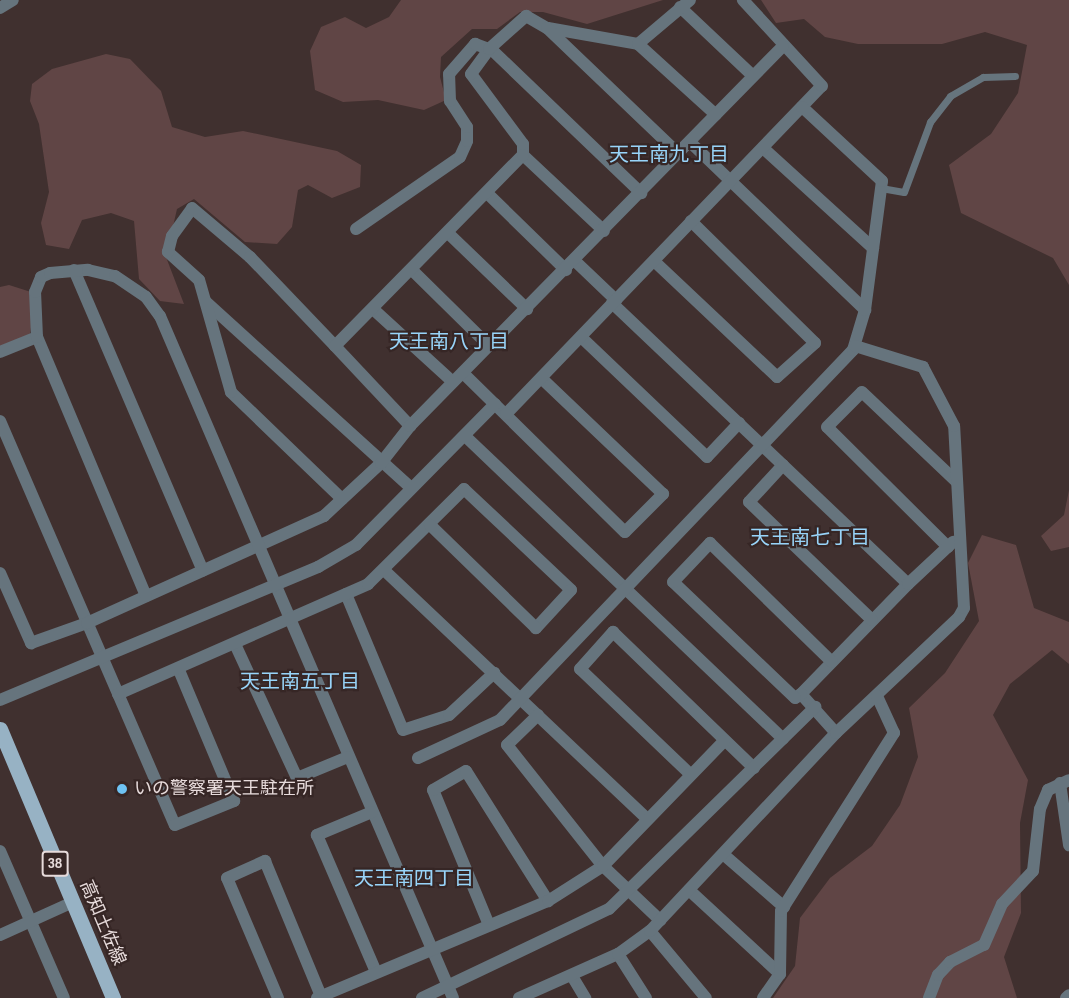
<!DOCTYPE html>
<meta charset="utf-8">
<style>
body{margin:0}
#map{position:relative;width:1069px;height:998px;overflow:hidden;background:#40302f;font-family:"Sofia Sans Condensed","Noto Sans JP",sans-serif}
div>[style]{position:absolute}
.green>*{inset:0;background:#604545}
.service>*{height:7px;margin:-3.5px;padding:0 3.5px;transform-origin:3.5px;border-radius:3.5px;background:#66747d}
.minor>*{height:12px;margin:-6px;padding:0 6px;transform-origin:6px;border-radius:6px;background:#66747d}
.primary>*{height:15px;margin:-7.5px;padding:0 7.5px;transform-origin:7.5px;border-radius:7.5px;background:#97b2c4}
.dots>*{width:16px;height:16px;translate:-50% -50%;box-sizing:border-box;border:3px solid #362625;border-radius:50%}
span{translate:-50% -50%;white-space:nowrap;text-align:center;line-height:1.15;-webkit-text-stroke:4.5px #362625;paint-order:stroke}
.shield-label span{padding:2px 4px;background:#362625;border:2px solid;border-radius:4px;-webkit-text-stroke-width:0}
.shield-label{font-size:16px;color:#e7dbdb;font-weight:700}
.poi-label{font-size:18px;color:#e7dbdb}
.left{translate:0 -50%;text-align:left}
.street-label{font-size:18px;color:#e7dbdb}
.neighbourhood-label{font-size:20px;color:#98d4f9}
</style>
<div id="map">
<div class="green">
<div style="clip-path:polygon(401px 0,663px 0,587px 24px,543px 12px,520px 12px,497px 29px,472px 29px,441px 57px,440px 77px,446px 100px,424px 110px,378px 100px,343px 102px,315px 90px,310px 51px,321px 27px,345px 17px,366px 28px,389px 17px)"></div>
<div style="clip-path:polygon(761px 0,1069px 0,1069px 285px,1053px 258px,961px 213px,949px 165px,991px 134px,1018px 93px,1027px 45px,985px 32px,942px 44px,858px 44px,825px 37px,804px 19px,776px 23px)"></div>
<div style="clip-path:polygon(106px 54px,130px 59px,161px 91px,172px 127px,205px 137px,243px 131px,337px 151px,361px 165px,360px 187px,332px 198px,308px 185px,298px 190px,292px 227px,277px 244px,245px 242px,194px 199px,177px 209px,166px 257px,184px 304px,160px 301px,139px 279px,134px 221px,111px 213px,82px 220px,69px 249px,46px 245px,41px 223px,49px 192px,39px 124px,30px 101px,32px 84px,52px 69px)"></div>
<div style="clip-path:polygon(9px 285px,31px 292px,32px 321px,30px 334px,0 347px,0 287px)"></div>
<div style="clip-path:polygon(1069px 490px,1069px 547px,1051px 551px,1041px 536px,1064px 515px)"></div>
<div style="clip-path:polygon(982px 535px,1016px 545px,1034px 608px,1069px 622px,1069px 664px,1052px 650px,1010px 684px,993px 715px,1028px 780px,1020px 823px,1021px 913px,1004px 957px,1017px 998px,773px 998px,795px 966px,800px 918px,830px 878px,872px 846px,900px 805px,918px 757px,909px 708px,945px 673px,979px 621px,968px 563px)"></div>
</div>
<div class="service">
<div style="left:881px;top:188px;width:23px;rotate:10deg"></div>
<div style="left:904px;top:192px;width:75px;rotate:-69.6deg"></div>
<div style="left:930px;top:122px;width:33px;rotate:-52deg"></div>
<div style="left:950px;top:96px;width:38px;rotate:-30deg"></div>
<div style="left:983px;top:77px;width:32px;rotate:-2deg"></div>
</div>
<div class="minor">
<div style="left:680px;top:7px;width:100px;rotate:43.4deg"></div>
<div style="left:0;top:8px;width:15px;rotate:-32deg"></div>
<div style="left:548px;top:28px;width:91px;rotate:10.1deg"></div>
<div style="left:638px;top:44px;width:68px;rotate:-40.2deg"></div>
<div style="left:638px;top:44px;width:105px;rotate:42.3deg"></div>
<div style="left:492px;top:50px;width:207px;rotate:43.8deg"></div>
<div style="left:690px;top:142px;width:243px;rotate:43.8deg"></div>
<div style="left:763px;top:148px;width:149px;rotate:42.3deg"></div>
<div style="left:523px;top:155px;width:111px;rotate:43.2deg"></div>
<div style="left:488px;top:194px;width:109px;rotate:44.3deg"></div>
<div style="left:356px;top:229px;width:126px;rotate:-34.7deg"></div>
<div style="left:460px;top:157px;width:17px;rotate:-66deg"></div>
<div style="left:467px;top:141px;width:14px;rotate:-90deg"></div>
<div style="left:467px;top:127px;width:31px;rotate:-123deg"></div>
<div style="left:450px;top:101px;width:27px;rotate:-92deg"></div>
<div style="left:449px;top:74px;width:40px;rotate:-49deg"></div>
<div style="left:475px;top:44px;width:15px;rotate:20deg"></div>
<div style="left:448px;top:233px;width:110px;rotate:43.9deg"></div>
<div style="left:575px;top:261px;width:57px;rotate:43.6deg"></div>
<div style="left:654px;top:261px;width:169px;rotate:43.3deg"></div>
<div style="left:777px;top:377px;width:51px;rotate:-41.8deg"></div>
<div style="left:815px;top:343px;width:174px;rotate:-135.5deg"></div>
<div style="left:74px;top:270px;width:327px;rotate:66.8deg"></div>
<div style="left:412px;top:270px;width:108px;rotate:44.6deg"></div>
<div style="left:206px;top:302px;width:277px;rotate:42.2deg"></div>
<div style="left:612px;top:303px;width:408px;rotate:43.5deg"></div>
<div style="left:908px;top:584px;width:153px;rotate:134.2deg"></div>
<div style="left:801px;top:694px;width:52px;rotate:48.1deg"></div>
<div style="left:373px;top:309px;width:108px;rotate:42.4deg"></div>
<div style="left:581px;top:337px;width:174px;rotate:43.6deg"></div>
<div style="left:707px;top:457px;width:47px;rotate:-46.7deg"></div>
<div style="left:335px;top:346px;width:110px;rotate:46.8deg"></div>
<div style="left:0;top:352px;width:40px;rotate:-22deg"></div>
<div style="left:463px;top:373px;width:227px;rotate:44.5deg"></div>
<div style="left:625px;top:532px;width:54px;rotate:-45deg"></div>
<div style="left:663px;top:494px;width:168px;rotate:-136.4deg"></div>
<div style="left:506px;top:414px;width:455px;rotate:-46.1deg"></div>
<div style="left:822px;top:86px;width:117px;rotate:-132.6deg"></div>
<div style="left:0;top:421px;width:440px;rotate:66.6deg"></div>
<div style="left:175px;top:825px;width:64px;rotate:-22.1deg"></div>
<div style="left:234px;top:801px;width:144px;rotate:-112.8deg"></div>
<div style="left:465px;top:436px;width:439px;rotate:43.6deg"></div>
<div style="left:783px;top:465px;width:50px;rotate:132.6deg"></div>
<div style="left:749px;top:502px;width:170px;rotate:43.8deg"></div>
<div style="left:342px;top:499px;width:154px;rotate:-136.1deg"></div>
<div style="left:231px;top:392px;width:116px;rotate:-105.9deg"></div>
<div style="left:199px;top:280px;width:42px;rotate:-137.9deg"></div>
<div style="left:168px;top:252px;width:16px;rotate:-76deg"></div>
<div style="left:172px;top:236px;width:34px;rotate:-54deg"></div>
<div style="left:192px;top:208px;width:76px;rotate:40.2deg"></div>
<div style="left:250px;top:257px;width:123px;rotate:46.3deg"></div>
<div style="left:335px;top:346px;width:268px;rotate:-45.5deg"></div>
<div style="left:523px;top:155px;width:11px;rotate:-90deg"></div>
<div style="left:523px;top:144px;width:87px;rotate:-126.6deg"></div>
<div style="left:471px;top:74px;width:31px;rotate:-54deg"></div>
<div style="left:489px;top:49px;width:50px;rotate:-41.7deg"></div>
<div style="left:526px;top:16px;width:24px;rotate:30deg"></div>
<div style="left:547px;top:28px;width:182px;rotate:43.7deg"></div>
<div style="left:948px;top:547px;width:170px;rotate:-135.2deg"></div>
<div style="left:827px;top:427px;width:49px;rotate:-45deg"></div>
<div style="left:862px;top:392px;width:131px;rotate:43.5deg"></div>
<div style="left:385px;top:571px;width:359px;rotate:43.4deg"></div>
<div style="left:0;top:573px;width:77px;rotate:66.1deg"></div>
<div style="left:31px;top:643px;width:59px;rotate:-19.7deg"></div>
<div style="left:87px;top:623px;width:260px;rotate:-24.3deg"></div>
<div style="left:324px;top:516px;width:78px;rotate:-42.9deg"></div>
<div style="left:381px;top:463px;width:47px;rotate:-51.9deg"></div>
<div style="left:410px;top:426px;width:532px;rotate:-45.53deg"></div>
<div style="left:908px;top:584px;width:62px;rotate:-43deg"></div>
<div style="left:346px;top:594px;width:147px;rotate:67.3deg"></div>
<div style="left:403px;top:730px;width:48px;rotate:-18.1deg"></div>
<div style="left:449px;top:715px;width:62px;rotate:-43deg"></div>
<div style="left:146px;top:596px;width:281px;rotate:-112.8deg"></div>
<div style="left:37px;top:337px;width:45px;rotate:-92.5deg"></div>
<div style="left:35px;top:292px;width:16px;rotate:-68deg"></div>
<div style="left:41px;top:277px;width:10px;rotate:-24deg"></div>
<div style="left:50px;top:273px;width:38px;rotate:-5deg"></div>
<div style="left:88px;top:270px;width:28px;rotate:13deg"></div>
<div style="left:115px;top:276px;width:37px;rotate:34deg"></div>
<div style="left:146px;top:297px;width:24px;rotate:54deg"></div>
<div style="left:160px;top:316px;width:742px;rotate:66.75deg"></div>
<div style="left:235px;top:644px;width:148px;rotate:65.2deg"></div>
<div style="left:297px;top:778px;width:55px;rotate:-22.4deg"></div>
<div style="left:118px;top:694px;width:273px;rotate:-23.7deg"></div>
<div style="left:368px;top:584px;width:135px;rotate:-44.7deg"></div>
<div style="left:464px;top:489px;width:147px;rotate:43.3deg"></div>
<div style="left:571px;top:590px;width:52px;rotate:132.6deg"></div>
<div style="left:536px;top:628px;width:148px;rotate:-135.8deg"></div>
<div style="left:801px;top:694px;width:7px;rotate:146deg"></div>
<div style="left:795px;top:698px;width:168px;rotate:-136.4deg"></div>
<div style="left:673px;top:582px;width:54px;rotate:-46.5deg"></div>
<div style="left:710px;top:543px;width:170px;rotate:44.3deg"></div>
<div style="left:0;top:700px;width:345px;rotate:-22.7deg"></div>
<div style="left:318px;top:567px;width:44px;rotate:-30.1deg"></div>
<div style="left:356px;top:545px;width:198px;rotate:-45.4deg"></div>
<div style="left:538px;top:715px;width:43px;rotate:135.9deg"></div>
<div style="left:507px;top:745px;width:154px;rotate:51.6deg"></div>
<div style="left:603px;top:866px;width:79px;rotate:43.5deg"></div>
<div style="left:418px;top:758px;width:90px;rotate:-24.9deg"></div>
<div style="left:500px;top:720px;width:511px;rotate:-46.35deg"></div>
<div style="left:853px;top:350px;width:42px;rotate:-73.3deg"></div>
<div style="left:865px;top:310px;width:130px;rotate:-82.5deg"></div>
<div style="left:882px;top:181px;width:109px;rotate:-137.2deg"></div>
<div style="left:690px;top:774px;width:152px;rotate:-136.3deg"></div>
<div style="left:580px;top:669px;width:50px;rotate:-48.3deg"></div>
<div style="left:613px;top:632px;width:196px;rotate:44deg"></div>
<div style="left:1060px;top:783px;width:63px;rotate:81.7deg"></div>
<div style="left:372px;top:812px;width:60px;rotate:157.3deg"></div>
<div style="left:317px;top:835px;width:149px;rotate:66.7deg"></div>
<div style="left:0;top:851px;width:160px;rotate:66.5deg"></div>
<div style="left:723px;top:854px;width:81px;rotate:41deg"></div>
<div style="left:689px;top:890px;width:124px;rotate:42.7deg"></div>
<div style="left:489px;top:925px;width:146px;rotate:-112.5deg"></div>
<div style="left:433px;top:790px;width:38px;rotate:-30deg"></div>
<div style="left:466px;top:771px;width:154px;rotate:57.8deg"></div>
<div style="left:650px;top:931px;width:87px;rotate:50.1deg"></div>
<div style="left:0;top:935px;width:78px;rotate:-24.3deg"></div>
<div style="left:618px;top:954px;width:52px;rotate:57.5deg"></div>
<div style="left:572px;top:976px;width:26px;rotate:59deg"></div>
<div style="left:278px;top:998px;width:130px;rotate:-113deg"></div>
<div style="left:227px;top:878px;width:42px;rotate:-24.1deg"></div>
<div style="left:265px;top:861px;width:146px;rotate:67.5deg"></div>
<div style="left:317px;top:998px;width:251px;rotate:-22.8deg"></div>
<div style="left:548px;top:901px;width:65px;rotate:-32.5deg"></div>
<div style="left:603px;top:866px;width:174px;rotate:-45.9deg"></div>
<div style="left:422px;top:998px;width:207px;rotate:-25.5deg"></div>
<div style="left:609px;top:909px;width:289px;rotate:-44.4deg"></div>
<div style="left:519px;top:998px;width:108px;rotate:-24deg"></div>
<div style="left:618px;top:954px;width:39px;rotate:-36deg"></div>
<div style="left:650px;top:931px;width:272px;rotate:-46.8deg"></div>
<div style="left:836px;top:733px;width:169px;rotate:-43.3deg"></div>
<div style="left:959px;top:617px;width:10px;rotate:-61deg"></div>
<div style="left:964px;top:608px;width:182px;rotate:-93.1deg"></div>
<div style="left:954px;top:426px;width:67px;rotate:-117.7deg"></div>
<div style="left:923px;top:367px;width:71px;rotate:-162.8deg"></div>
<div style="left:763px;top:998px;width:29px;rotate:-55deg"></div>
<div style="left:780px;top:974px;width:63px;rotate:-89.1deg"></div>
<div style="left:781px;top:911px;width:211px;rotate:-57.6deg"></div>
<div style="left:894px;top:733px;width:41px;rotate:-114.7deg"></div>
<div style="left:929px;top:998px;width:25px;rotate:-69deg"></div>
<div style="left:938px;top:975px;width:18px;rotate:-47deg"></div>
<div style="left:950px;top:962px;width:38px;rotate:-27deg"></div>
<div style="left:984px;top:945px;width:45px;rotate:-66.3deg"></div>
<div style="left:1002px;top:904px;width:45px;rotate:-46.8deg"></div>
<div style="left:1033px;top:871px;width:62px;rotate:-83.6deg"></div>
<div style="left:1040px;top:809px;width:21px;rotate:-67deg"></div>
<div style="left:1048px;top:790px;width:23px;rotate:-25deg"></div>
<div style="left:1066px;top:998px;width:4px;rotate:-45deg"></div>
</div>
<div class="primary">
<div style="left:0;top:729px;width:292px;rotate:67.2deg"></div>
</div>
<div class="dots">
<div style="left:122px;top:789px;background:#6ec2f3"></div>
</div>
<div class="shield-label">
<span style="left:55px;top:864px">38</span>
</div>
<div class="poi-label">
<span class="left" style="left:134px;top:789px">いの警察署天王駐在所</span>
</div>
<div class="street-label">
<span style="left:102px;top:923px;rotate:67deg">高知土佐線</span>
</div>
<div class="neighbourhood-label">
<span style="left:669px;top:155px">天王南九丁目</span>
<span style="left:449px;top:342px">天王南八丁目</span>
<span style="left:810px;top:538px">天王南七丁目</span>
<span style="left:300px;top:682px">天王南五丁目</span>
<span style="left:414px;top:879px">天王南四丁目</span>
</div>
</div>
